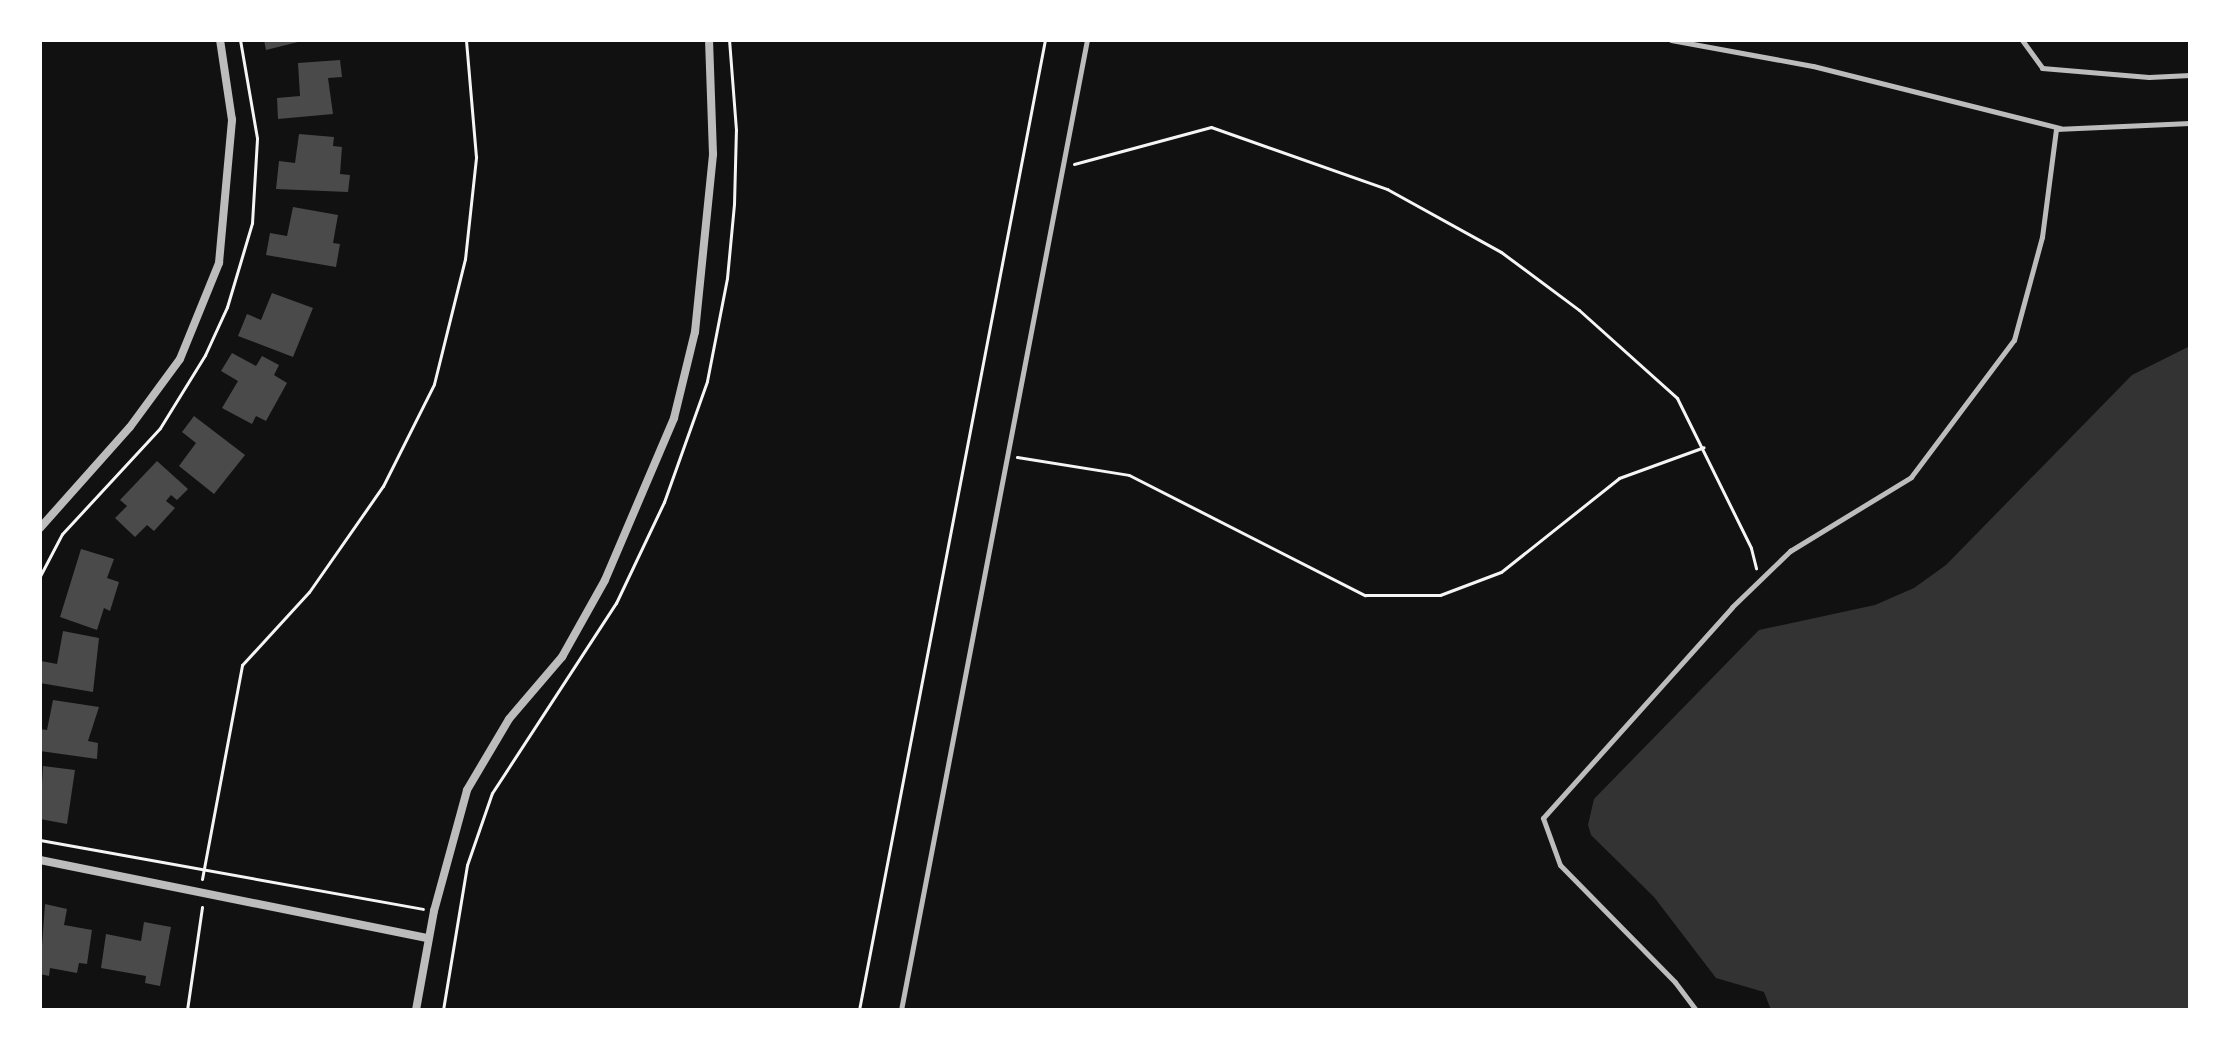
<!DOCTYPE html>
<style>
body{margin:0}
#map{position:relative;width:2230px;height:1050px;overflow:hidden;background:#111;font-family:"Space Grotesk",sans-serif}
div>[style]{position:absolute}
.water>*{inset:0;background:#333}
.building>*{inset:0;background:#4a4a4a}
.path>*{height:3px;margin:-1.5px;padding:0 1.5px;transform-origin:1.5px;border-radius:1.5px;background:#f5f5f5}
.service>*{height:5px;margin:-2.5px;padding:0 2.5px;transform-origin:2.5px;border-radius:2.5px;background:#bcbcbc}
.minor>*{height:8px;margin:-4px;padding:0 4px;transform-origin:4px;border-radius:4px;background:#bcbcbc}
span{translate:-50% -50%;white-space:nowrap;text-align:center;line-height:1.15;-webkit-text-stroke:8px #fff;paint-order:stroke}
.frame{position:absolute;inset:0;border:42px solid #fff;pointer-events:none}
</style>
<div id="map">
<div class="water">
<div style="clip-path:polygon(2190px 346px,2190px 1010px,1771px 1010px,1764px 992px,1716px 978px,1654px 897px,1591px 835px,1588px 825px,1594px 799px,1759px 630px,1875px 605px,1914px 588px,1946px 565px,2132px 375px)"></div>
</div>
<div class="building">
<div style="clip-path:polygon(264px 40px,301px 40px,302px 41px,266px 50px)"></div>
<div style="clip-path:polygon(340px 60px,342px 77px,328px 78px,333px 114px,278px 119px,277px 98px,300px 96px,298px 63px)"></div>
<div style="clip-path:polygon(299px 134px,334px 137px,333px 146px,342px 147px,340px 174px,350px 175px,348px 192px,276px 189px,279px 161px,295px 163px)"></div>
<div style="clip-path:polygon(293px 207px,338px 215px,333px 243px,340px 244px,336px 267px,266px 255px,270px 233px,287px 236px)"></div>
<div style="clip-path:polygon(272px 293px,313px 308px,293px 357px,238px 336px,247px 314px,261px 320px)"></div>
<div style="clip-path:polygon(232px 353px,256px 366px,262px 356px,279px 365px,274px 375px,287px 383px,266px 421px,256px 416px,252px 424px,222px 408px,238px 381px,221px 371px)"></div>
<div style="clip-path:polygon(194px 416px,245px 455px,214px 494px,179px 466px,196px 443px,182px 432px)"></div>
<div style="clip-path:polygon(157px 461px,188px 489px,177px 500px,171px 495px,166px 501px,175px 508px,154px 531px,147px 525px,135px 537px,115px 518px,127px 506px,120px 500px)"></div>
<div style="clip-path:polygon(81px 549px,114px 559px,107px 578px,119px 582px,110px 611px,104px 608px,97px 630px,60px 617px)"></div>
<div style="clip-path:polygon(63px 631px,99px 638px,93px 692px,40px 683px,41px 661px,57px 664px)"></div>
<div style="clip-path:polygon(53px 700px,99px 707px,88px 741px,98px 743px,97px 759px,40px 751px,40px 729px,47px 730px)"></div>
<div style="clip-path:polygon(43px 766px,75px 770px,67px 824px,40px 819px)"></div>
<div style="clip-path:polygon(45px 904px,67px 909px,64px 925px,92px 930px,87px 964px,79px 963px,77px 973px,50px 968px,49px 976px,40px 974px)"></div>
<div style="clip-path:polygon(144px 922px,171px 927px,160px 986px,145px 983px,146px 976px,101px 968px,106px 934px,141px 941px)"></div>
</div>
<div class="path">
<div style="left:1074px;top:164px;width:142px;rotate:-15.1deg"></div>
<div style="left:1211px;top:127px;width:187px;rotate:19.4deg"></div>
<div style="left:1387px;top:189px;width:130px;rotate:28.9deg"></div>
<div style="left:1501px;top:252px;width:97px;rotate:36.6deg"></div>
<div style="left:1579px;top:310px;width:132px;rotate:41.9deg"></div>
<div style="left:1677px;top:398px;width:167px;rotate:63.7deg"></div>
<div style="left:1751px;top:548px;width:21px;rotate:76deg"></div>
<div style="left:1017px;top:457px;width:113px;rotate:9.1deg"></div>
<div style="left:1129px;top:475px;width:265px;rotate:27deg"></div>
<div style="left:1365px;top:595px;width:75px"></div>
<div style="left:1440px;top:595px;width:65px;rotate:-20.7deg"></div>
<div style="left:1501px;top:572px;width:151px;rotate:-38.5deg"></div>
<div style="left:1619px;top:478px;width:90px;rotate:-20deg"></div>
<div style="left:40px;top:576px;width:47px;rotate:-62.4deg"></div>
<div style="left:62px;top:534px;width:144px;rotate:-47.2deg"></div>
<div style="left:160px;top:428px;width:86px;rotate:-58.3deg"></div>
<div style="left:205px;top:355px;width:53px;rotate:-65.4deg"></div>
<div style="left:227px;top:307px;width:88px;rotate:-73.4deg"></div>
<div style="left:252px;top:223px;width:85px;rotate:-86.6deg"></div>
<div style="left:257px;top:138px;width:99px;rotate:-99.8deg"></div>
<div style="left:40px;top:840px;width:389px;rotate:10.2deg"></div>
<div style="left:202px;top:879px;width:218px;rotate:-79.4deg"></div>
<div style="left:242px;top:665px;width:99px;rotate:-47.5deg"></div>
<div style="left:309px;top:592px;width:129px;rotate:-55.1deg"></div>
<div style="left:383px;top:486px;width:114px;rotate:-63.4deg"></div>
<div style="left:434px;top:384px;width:129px;rotate:-76.1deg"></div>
<div style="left:465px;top:259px;width:103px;rotate:-83.8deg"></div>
<div style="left:476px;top:157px;width:117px;rotate:-94.9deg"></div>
<div style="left:187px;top:1010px;width:104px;rotate:-81.7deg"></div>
<div style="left:443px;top:1010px;width:147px;rotate:-80.6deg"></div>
<div style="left:467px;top:865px;width:76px;rotate:-70.9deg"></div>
<div style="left:492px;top:793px;width:227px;rotate:-56.9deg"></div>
<div style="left:616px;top:603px;width:112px;rotate:-64.6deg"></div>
<div style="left:664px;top:502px;width:128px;rotate:-70.4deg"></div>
<div style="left:707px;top:381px;width:105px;rotate:-79deg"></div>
<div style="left:727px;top:278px;width:74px;rotate:-84.6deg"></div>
<div style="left:734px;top:204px;width:74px;rotate:-88.5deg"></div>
<div style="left:736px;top:130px;width:90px;rotate:-94.4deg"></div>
<div style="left:859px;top:1010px;width:988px;rotate:-79.15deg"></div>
</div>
<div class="service">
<div style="left:1671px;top:40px;width:144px;rotate:10.4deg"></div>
<div style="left:1813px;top:66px;width:255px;rotate:14.1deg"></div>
<div style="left:2022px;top:40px;width:34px;rotate:54deg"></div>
<div style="left:2042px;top:68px;width:107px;rotate:4.8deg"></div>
<div style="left:2149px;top:77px;width:41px;rotate:-2.8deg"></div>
<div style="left:901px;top:1010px;width:988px;rotate:-79.15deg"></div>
<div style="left:1696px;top:1010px;width:35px;rotate:-127deg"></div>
<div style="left:1675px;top:982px;width:164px;rotate:-134.5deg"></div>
<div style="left:1560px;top:865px;width:50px;rotate:-109.9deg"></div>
<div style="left:1543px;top:818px;width:283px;rotate:-48.1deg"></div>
<div style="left:1732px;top:607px;width:81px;rotate:-44deg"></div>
<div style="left:1790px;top:551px;width:142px;rotate:-31.4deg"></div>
<div style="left:1911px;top:477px;width:171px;rotate:-53.1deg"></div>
<div style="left:2014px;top:340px;width:107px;rotate:-74.8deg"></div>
<div style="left:2042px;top:237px;width:109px;rotate:-82.6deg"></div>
<div style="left:2056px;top:129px;width:134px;rotate:-2.6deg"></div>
</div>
<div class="minor">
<div style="left:40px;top:528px;width:135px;rotate:-48.3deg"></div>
<div style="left:130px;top:427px;width:84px;rotate:-53.7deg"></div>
<div style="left:180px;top:359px;width:104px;rotate:-67.9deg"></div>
<div style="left:219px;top:263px;width:144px;rotate:-84.8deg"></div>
<div style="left:232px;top:120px;width:81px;rotate:-98.5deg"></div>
<div style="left:40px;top:860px;width:396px;rotate:11.4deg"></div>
<div style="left:416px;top:1010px;width:101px;rotate:-79.7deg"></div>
<div style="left:434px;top:911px;width:125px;rotate:-74.7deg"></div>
<div style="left:467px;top:790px;width:82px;rotate:-59.4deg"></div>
<div style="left:509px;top:719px;width:82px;rotate:-49.5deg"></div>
<div style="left:562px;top:657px;width:88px;rotate:-60.8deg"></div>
<div style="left:605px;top:580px;width:176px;rotate:-66.9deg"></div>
<div style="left:674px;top:418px;width:89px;rotate:-76.3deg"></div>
<div style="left:695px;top:332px;width:179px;rotate:-84.2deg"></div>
<div style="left:713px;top:154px;width:114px;rotate:-92deg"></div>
</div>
<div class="frame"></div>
</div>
